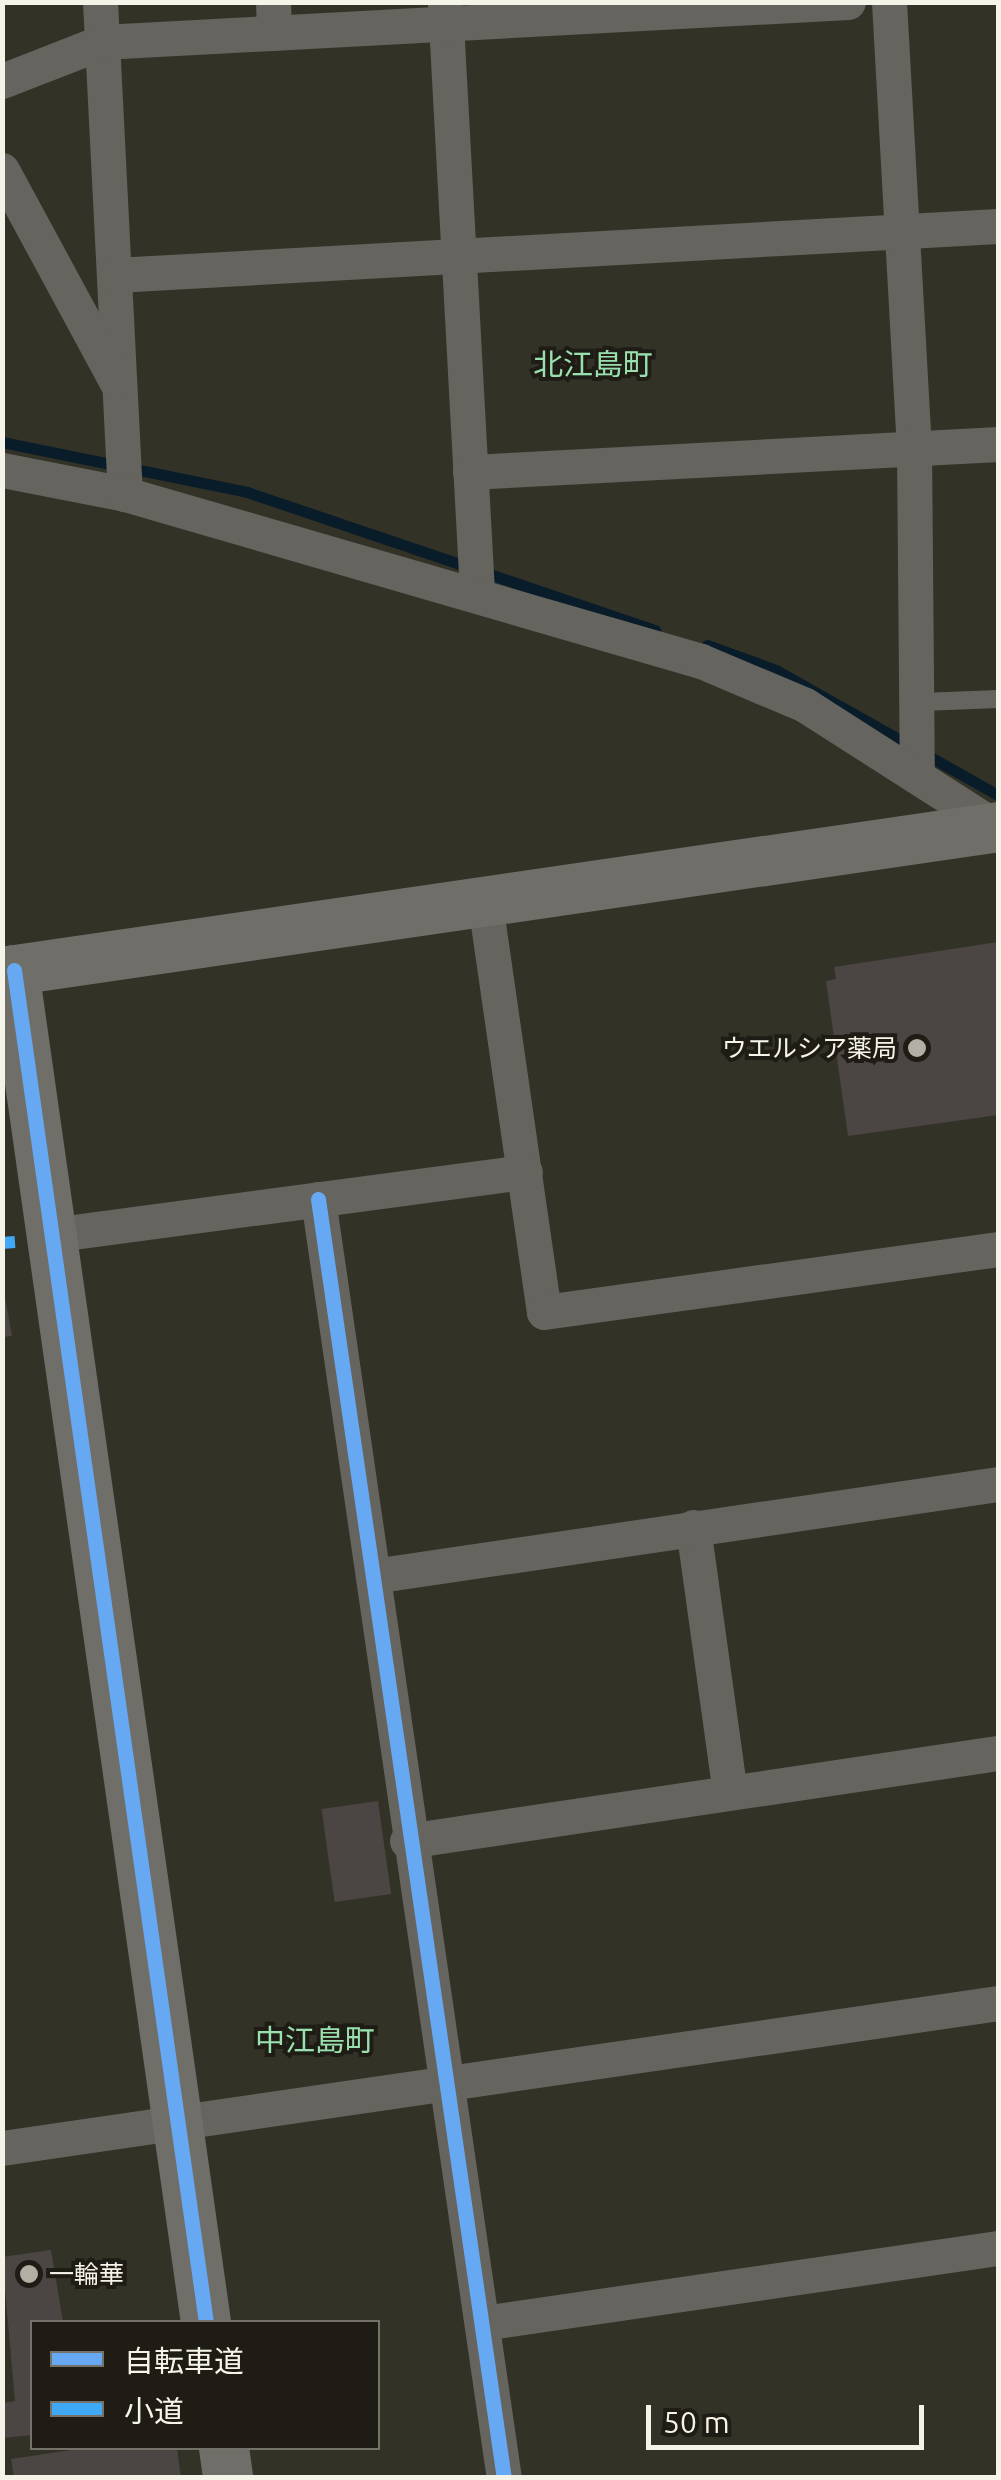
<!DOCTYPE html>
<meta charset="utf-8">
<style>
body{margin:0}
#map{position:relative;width:1001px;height:2480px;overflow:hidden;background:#333227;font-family:Ubuntu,"Noto Sans JP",sans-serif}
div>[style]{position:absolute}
.stream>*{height:11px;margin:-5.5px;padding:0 5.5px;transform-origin:5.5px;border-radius:5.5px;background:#091c29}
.building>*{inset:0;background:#4b4643;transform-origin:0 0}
.lane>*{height:18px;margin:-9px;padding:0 9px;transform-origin:9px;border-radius:9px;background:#66645f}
.street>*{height:35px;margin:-17.5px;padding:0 17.5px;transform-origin:17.5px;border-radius:17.5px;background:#66645f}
.secondary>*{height:50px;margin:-25px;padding:0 25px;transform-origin:25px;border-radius:25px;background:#706e69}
.quiet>*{height:12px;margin-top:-6px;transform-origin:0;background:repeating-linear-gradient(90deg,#3fa9f5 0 25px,transparent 0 37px)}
.cycleway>*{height:15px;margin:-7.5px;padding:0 7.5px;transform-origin:7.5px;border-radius:7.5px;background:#66a8f1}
.dots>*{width:28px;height:28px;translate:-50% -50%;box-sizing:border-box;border:5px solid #1e1c14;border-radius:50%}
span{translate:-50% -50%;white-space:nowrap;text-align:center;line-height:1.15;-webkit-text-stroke:8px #1e1c14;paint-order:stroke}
.poi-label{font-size:25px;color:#f6f4e8}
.right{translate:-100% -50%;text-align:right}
.left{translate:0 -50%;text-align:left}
.quarter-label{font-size:30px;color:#9ae0ae}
.frame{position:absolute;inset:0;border:5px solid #f6f4e8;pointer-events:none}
.legend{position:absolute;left:30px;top:2320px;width:350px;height:130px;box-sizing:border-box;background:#1e1c14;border:2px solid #747269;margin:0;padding:12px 18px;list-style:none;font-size:30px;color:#f6f4e8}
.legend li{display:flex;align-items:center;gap:20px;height:50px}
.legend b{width:50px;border:2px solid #747269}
.scale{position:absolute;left:646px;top:2405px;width:278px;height:45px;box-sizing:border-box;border:5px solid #f6f4e8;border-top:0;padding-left:12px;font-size:30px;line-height:35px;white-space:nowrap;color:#f6f4e8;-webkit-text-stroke:8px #1e1c14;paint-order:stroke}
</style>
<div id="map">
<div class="stream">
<div style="left:2px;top:442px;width:250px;rotate:11.5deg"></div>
<div style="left:247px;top:492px;width:431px;rotate:18.7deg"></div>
<div style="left:707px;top:645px;width:73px;rotate:19.9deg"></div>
<div style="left:776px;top:670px;width:255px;rotate:29.4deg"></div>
</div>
<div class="building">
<div style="clip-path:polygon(998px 942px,998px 1115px,848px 1136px,826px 981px,836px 979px,834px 967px)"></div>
<div style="clip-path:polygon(2px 1282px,12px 1336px,2px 1337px)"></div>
<div style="left:378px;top:1801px;width:94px;height:57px;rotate:82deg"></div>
<div style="clip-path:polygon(51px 2250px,63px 2322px,32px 2322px,32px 2435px,3px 2438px,2px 2403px,15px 2401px,2px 2257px)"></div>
<div style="clip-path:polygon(85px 2448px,177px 2448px,181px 2478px,14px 2478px,11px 2459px)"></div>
</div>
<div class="lane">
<div style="left:922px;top:702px;width:76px;rotate:-2.3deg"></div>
</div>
<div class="street">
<div style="left:100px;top:2px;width:493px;rotate:87.1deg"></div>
<div style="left:273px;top:2px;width:31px;rotate:88deg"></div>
<div style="left:889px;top:2px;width:447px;rotate:86.8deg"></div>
<div style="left:914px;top:448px;width:324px;rotate:89.5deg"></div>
<div style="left:445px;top:5px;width:589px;rotate:86.88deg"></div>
<div style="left:2px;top:81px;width:107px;rotate:-21.3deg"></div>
<div style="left:102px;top:42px;width:747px;rotate:-3.07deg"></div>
<div style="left:2px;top:170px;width:240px;rotate:61.6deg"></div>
<div style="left:115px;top:275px;width:884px;rotate:-3.18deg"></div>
<div style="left:2px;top:470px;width:125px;rotate:11deg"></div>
<div style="left:125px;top:494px;width:600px;rotate:16.17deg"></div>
<div style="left:701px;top:661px;width:113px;rotate:22.9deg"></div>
<div style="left:805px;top:705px;width:227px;rotate:32.6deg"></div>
<div style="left:470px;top:472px;width:529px;rotate:-3.04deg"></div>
<div style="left:485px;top:903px;width:413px;rotate:81.8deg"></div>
<div style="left:544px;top:1312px;width:458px;rotate:-7.9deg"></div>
<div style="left:318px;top:1199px;width:1292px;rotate:81.73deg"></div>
<div style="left:51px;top:1235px;width:478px;rotate:-7.6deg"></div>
<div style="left:693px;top:1527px;width:268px;rotate:82.1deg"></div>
<div style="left:373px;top:1576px;width:632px;rotate:-8.37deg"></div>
<div style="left:407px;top:1841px;width:598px;rotate:-8.47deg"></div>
<div style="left:2px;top:2148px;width:1006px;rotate:-8.28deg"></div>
<div style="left:483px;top:2323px;width:520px;rotate:-8.29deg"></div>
</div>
<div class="secondary">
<div style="left:14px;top:970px;width:1366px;rotate:81.92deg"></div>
<div style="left:2px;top:972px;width:1006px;rotate:-8.28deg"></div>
<div style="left:224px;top:2448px;width:30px;rotate:82deg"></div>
</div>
<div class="quiet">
<div style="left:2px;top:1243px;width:13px;rotate:-4deg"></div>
</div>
<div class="cycleway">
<div style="left:14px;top:970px;width:1366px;rotate:81.92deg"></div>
<div style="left:318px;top:1199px;width:1292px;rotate:81.73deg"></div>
</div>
<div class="dots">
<div style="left:917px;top:1048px;background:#b2b0a4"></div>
<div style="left:29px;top:2274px;background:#b2b0a4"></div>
</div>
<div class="poi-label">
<span class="right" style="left:897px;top:1048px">ウエルシア薬局</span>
<span class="left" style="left:49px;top:2274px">一輪華</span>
</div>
<div class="quarter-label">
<span style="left:593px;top:364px">北江島町</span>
<span style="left:315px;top:2040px">中江島町</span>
</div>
<div class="frame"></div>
<ul class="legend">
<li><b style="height:12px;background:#66a8f1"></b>自転車道</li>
<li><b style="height:12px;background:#3fa9f5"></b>小道</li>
</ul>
<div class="scale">50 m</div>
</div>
